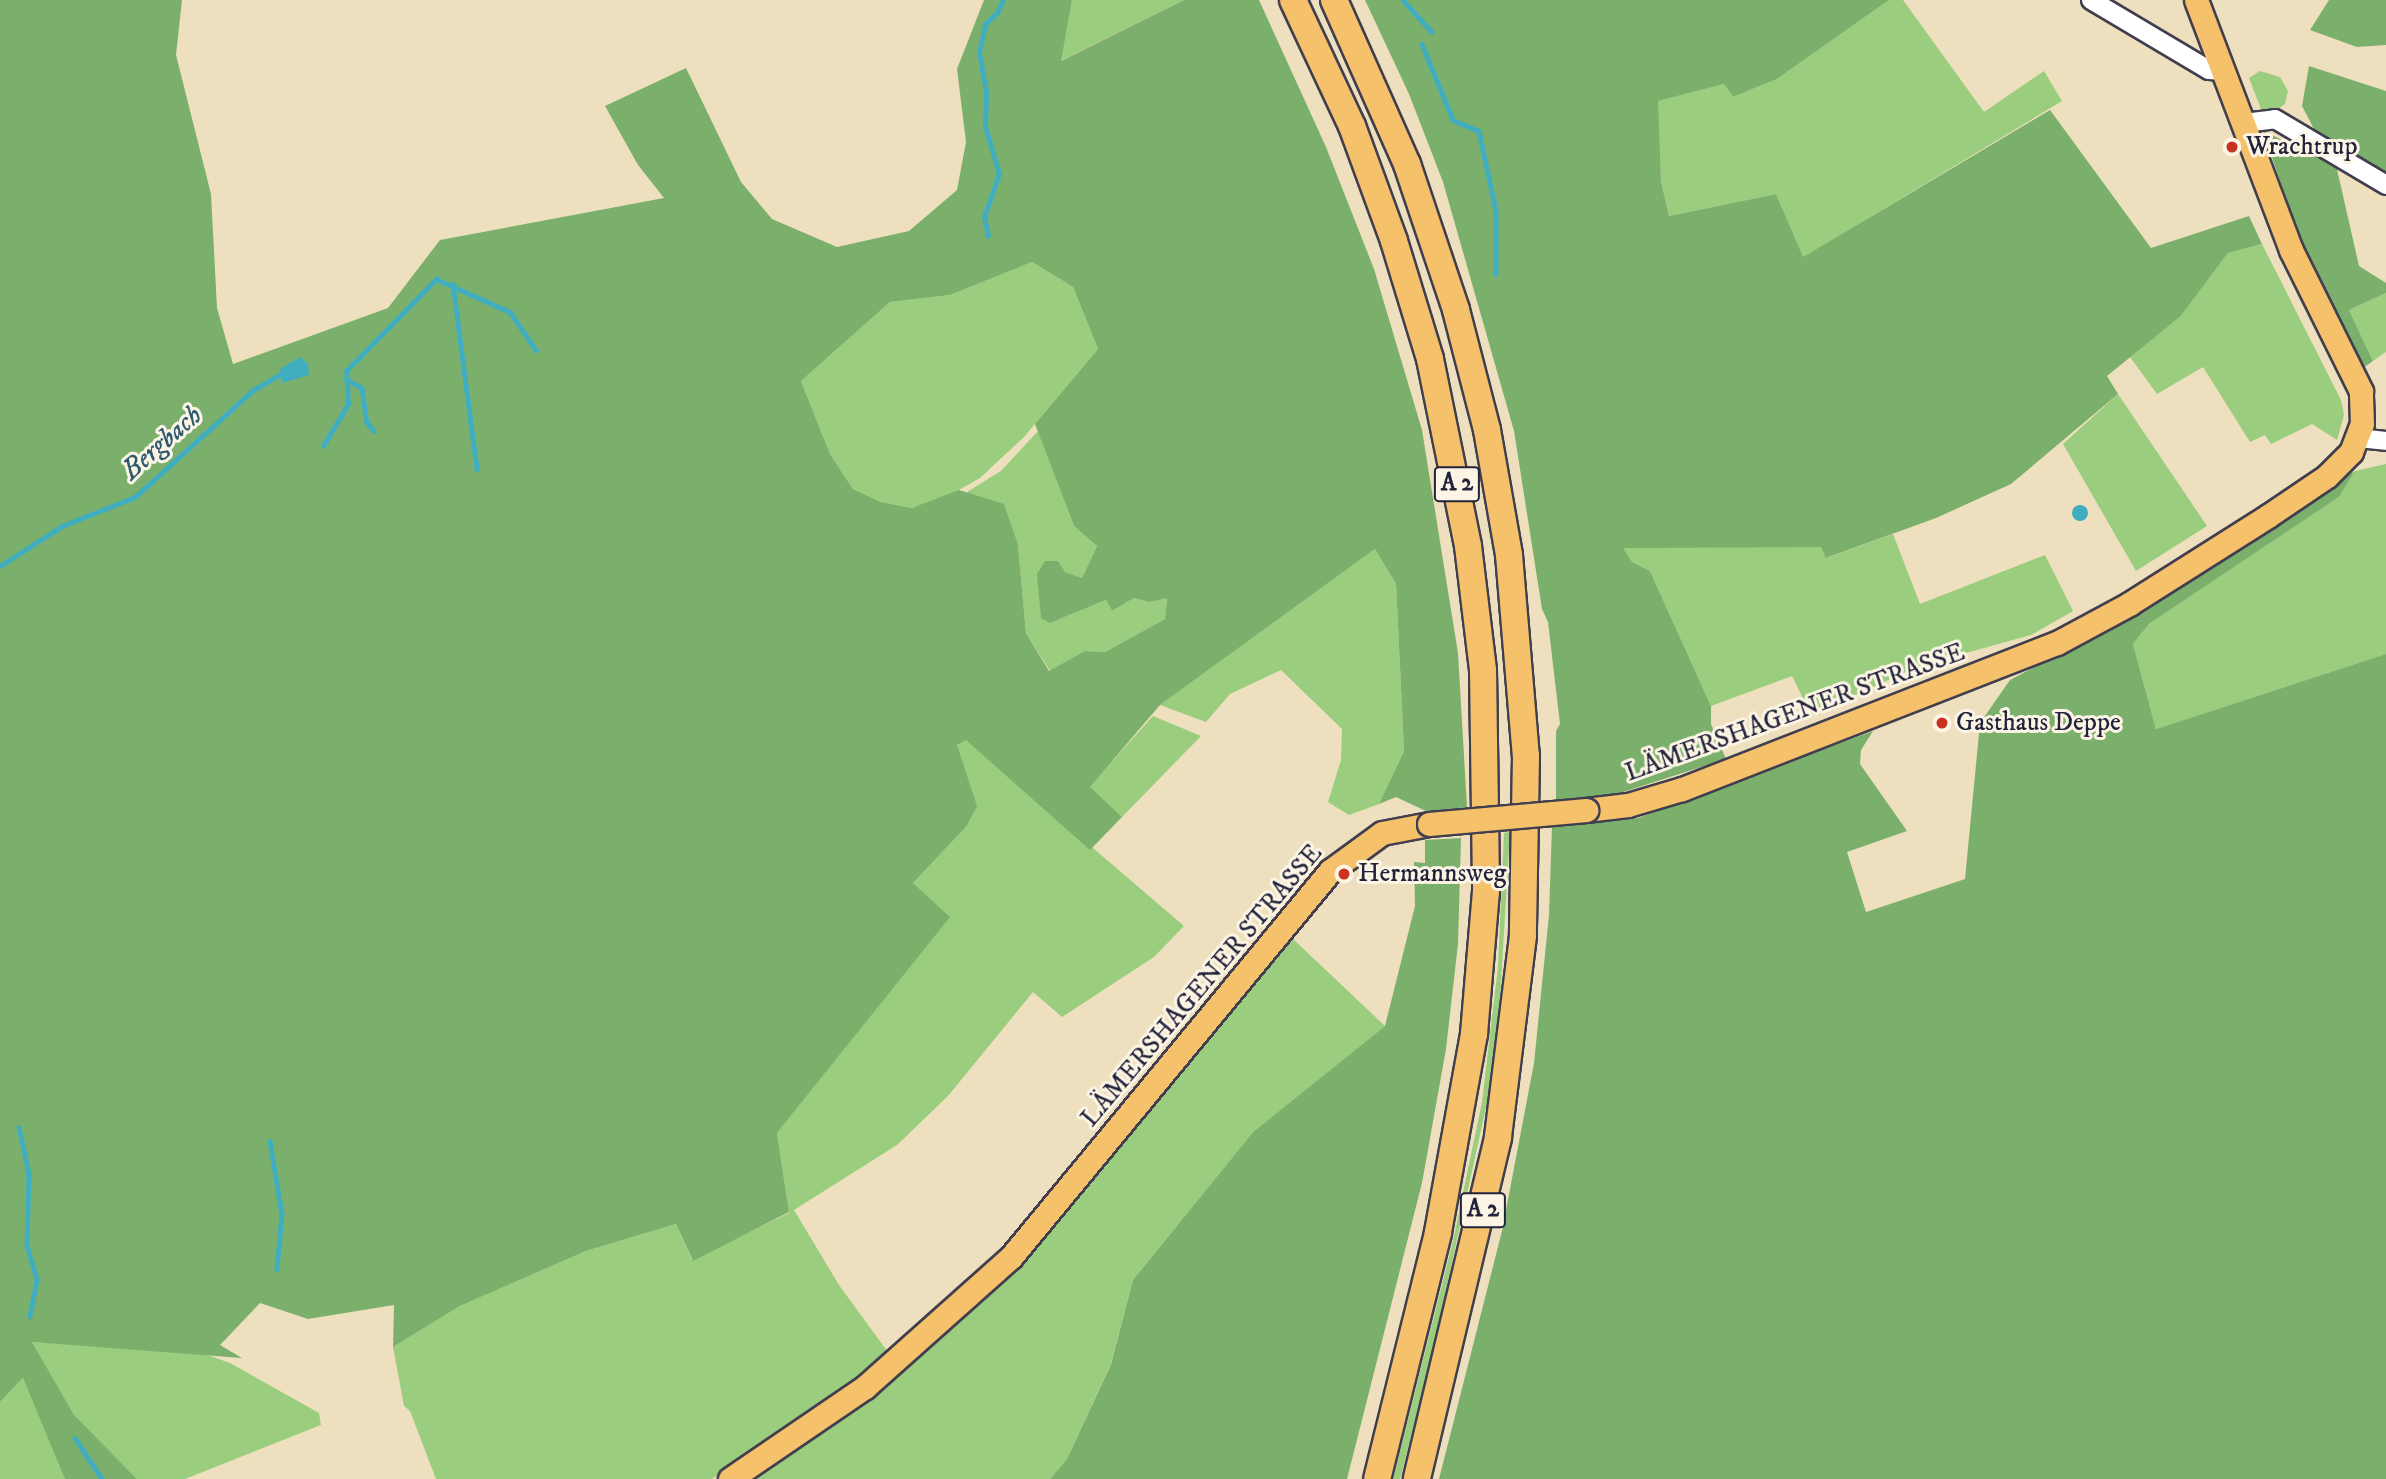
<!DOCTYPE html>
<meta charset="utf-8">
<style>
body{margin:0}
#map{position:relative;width:2386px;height:1479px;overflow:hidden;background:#eee0be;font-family:"IM FELL DW Pica",serif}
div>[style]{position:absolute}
.green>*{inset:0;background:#9acd7d}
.forest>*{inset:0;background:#7bb06c}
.water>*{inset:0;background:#41adc0}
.round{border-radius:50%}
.stream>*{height:4.5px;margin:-2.25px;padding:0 2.25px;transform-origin:2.25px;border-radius:2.25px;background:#41adc0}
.roads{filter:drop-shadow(2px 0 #413e4f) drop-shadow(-2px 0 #413e4f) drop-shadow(0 2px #413e4f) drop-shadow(0 -2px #413e4f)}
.minor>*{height:18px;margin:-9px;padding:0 9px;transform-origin:9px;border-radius:9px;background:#fff}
.major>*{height:23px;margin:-11.5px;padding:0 11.5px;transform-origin:11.5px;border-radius:11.5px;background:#f5c16b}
.highway>*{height:26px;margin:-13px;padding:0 13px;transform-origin:13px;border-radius:13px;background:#f5c16b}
.bridges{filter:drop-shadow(2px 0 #413e4f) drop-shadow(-2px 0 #413e4f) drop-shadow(0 2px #413e4f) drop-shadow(0 -2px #413e4f)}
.major-bridge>*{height:23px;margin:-11.5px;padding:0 11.5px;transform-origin:11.5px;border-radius:11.5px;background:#f5c16b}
.dots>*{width:19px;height:19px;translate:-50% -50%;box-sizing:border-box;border:4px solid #fcf5e5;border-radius:50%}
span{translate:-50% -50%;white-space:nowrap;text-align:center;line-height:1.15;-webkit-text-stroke:6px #fcf5e5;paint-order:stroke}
.shield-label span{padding:2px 5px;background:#fcf5e5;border:2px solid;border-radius:5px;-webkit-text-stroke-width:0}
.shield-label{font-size:24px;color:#22223b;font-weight:700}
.poi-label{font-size:26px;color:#22223b}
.left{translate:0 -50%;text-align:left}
.street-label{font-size:26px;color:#22223b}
.water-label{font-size:28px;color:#2e5a70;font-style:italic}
</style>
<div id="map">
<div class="green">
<div style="clip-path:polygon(1072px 0,1184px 0,1060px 61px)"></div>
<div style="clip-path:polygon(1889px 0,1903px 0,1984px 112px,2044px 71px,2062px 101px,1802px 258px,1776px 194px,1669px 216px,1661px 181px,1657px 101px,1724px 84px,1733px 97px,1777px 79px)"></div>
<div style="clip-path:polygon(2260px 71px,2280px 77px,2288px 91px,2285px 104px,2274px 112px,2261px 109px,2249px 78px)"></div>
<div style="clip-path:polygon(2262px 244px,2341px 400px,2344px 415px,2337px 440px,2312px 424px,2271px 444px,2265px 435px,2250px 442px,2203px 367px,2157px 394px,2130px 357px,2181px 316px,2228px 253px)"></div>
<div style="clip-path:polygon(1032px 262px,1073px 287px,1098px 349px,1024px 437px,980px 478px,945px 498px,912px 508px,881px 502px,853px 489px,830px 454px,801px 381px,890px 302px,950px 295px)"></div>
<div style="clip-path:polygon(2386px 293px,2386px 352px,2373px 361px,2349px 310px)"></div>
<div style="clip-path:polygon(2118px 394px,2207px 526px,2136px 571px,2063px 444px)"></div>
<div style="clip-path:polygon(1038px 431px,1074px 526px,1097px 546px,1082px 578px,1065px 572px,1050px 623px,1106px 600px,1112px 611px,1134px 598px,1149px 602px,1167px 597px,1165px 619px,1105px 652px,1085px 651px,1050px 671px,1026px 633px,1018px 545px,967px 492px,1001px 471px)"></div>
<div style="clip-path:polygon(2386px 464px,2386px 654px,2156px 729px,2133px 644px,2149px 624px,2339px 497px,2355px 471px)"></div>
<div style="clip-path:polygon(1893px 534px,1920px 604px,2045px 555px,2073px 611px,2031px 635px,1919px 666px,1811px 715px,1792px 676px,1711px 706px,1650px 571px,1632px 562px,1622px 547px,1822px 547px,1827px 558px)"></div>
<div style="clip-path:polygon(1375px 549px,1396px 584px,1404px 751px,1379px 804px,1349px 815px,1328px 802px,1341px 760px,1342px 729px,1281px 670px,1230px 694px,1206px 722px,1160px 705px)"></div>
<div style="clip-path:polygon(1153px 716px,1201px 736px,1122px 817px,1089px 787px)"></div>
<div style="clip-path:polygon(966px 739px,1184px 926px,1154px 957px,1062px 1017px,1033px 992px,948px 1096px,897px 1145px,794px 1210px,839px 1285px,890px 1355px,712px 1479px,436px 1479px,410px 1411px,404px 1406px,393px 1347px,460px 1306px,586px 1251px,676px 1224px,692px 1260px,789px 1213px,777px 1133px,949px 917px,913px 883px,966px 827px,957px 745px)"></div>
<div style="clip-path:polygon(1510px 832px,1500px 999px,1487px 1103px,1428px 1371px,1400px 1479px,1393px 1479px,1453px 1241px,1482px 1102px,1498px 967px,1504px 833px)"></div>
<div style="clip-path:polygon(1293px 939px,1385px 1026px,1253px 1132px,1133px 1280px,1111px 1363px,1067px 1459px,1050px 1479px,752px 1479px,869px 1401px,1020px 1269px)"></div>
<div style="clip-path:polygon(32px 1342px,199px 1352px,230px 1363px,319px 1413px,321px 1425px,185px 1479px,137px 1479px,74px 1416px)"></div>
<div style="clip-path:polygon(23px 1378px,56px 1450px,65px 1479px,0 1479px,0 1402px)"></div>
</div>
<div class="forest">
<div style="clip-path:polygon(evenodd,0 0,182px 0,176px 55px,211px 194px,217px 308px,233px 364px,388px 308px,440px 240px,664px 198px,638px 165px,605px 106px,686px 68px,741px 182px,772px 219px,837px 247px,909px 231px,957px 190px,966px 142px,957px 69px,984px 0,1072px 0,1061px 61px,1184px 0,1259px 0,1326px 147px,1374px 269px,1422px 430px,1458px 653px,1467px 807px,1428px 812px,1396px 797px,1379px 804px,1404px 751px,1396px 584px,1375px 549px,1160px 705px,1090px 787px,1122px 817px,1090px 850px,966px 740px,957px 745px,977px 806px,966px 827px,913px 883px,950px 917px,777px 1133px,789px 1212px,693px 1261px,676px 1224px,586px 1251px,460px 1306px,393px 1347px,394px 1305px,308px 1319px,260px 1303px,220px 1345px,242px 1358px,32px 1342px,74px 1415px,137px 1479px,65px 1479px,23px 1378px,0 1402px,0 0,1032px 262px,1073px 287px,1098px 349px,1035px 424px,1074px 526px,1097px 546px,1082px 578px,1065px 572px,1058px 561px,1045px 561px,1037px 574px,1041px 618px,1050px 623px,1106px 600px,1112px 611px,1134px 598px,1149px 602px,1167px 598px,1165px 619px,1105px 652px,1085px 651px,1049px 671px,1026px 633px,1018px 545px,1004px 504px,959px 490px,912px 508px,881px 502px,853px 489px,830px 454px,801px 381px,890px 302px,950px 295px,1032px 262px)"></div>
<div style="clip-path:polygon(1365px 0,1889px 0,1777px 79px,1733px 97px,1724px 84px,1658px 101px,1661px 181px,1669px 216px,1776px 194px,1803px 257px,2050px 110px,2151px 248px,2249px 216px,2262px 244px,2228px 253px,2181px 316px,2107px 376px,2118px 394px,2011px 484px,1936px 518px,1826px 558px,1821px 547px,1623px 548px,1632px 562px,1650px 571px,1711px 706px,1711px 724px,1726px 759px,1617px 794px,1556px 801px,1556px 731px,1560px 724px,1548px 622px,1542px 609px,1514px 431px,1443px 182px,1409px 94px)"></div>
<div style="clip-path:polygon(2329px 0,2386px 0,2386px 45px,2357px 47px,2310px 30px)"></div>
<div style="clip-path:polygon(2309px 66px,2386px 91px,2386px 175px,2326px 143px,2314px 129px,2302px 106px)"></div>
<div style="clip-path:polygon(2263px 131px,2336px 165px,2359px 266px,2386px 283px,2386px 293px,2349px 310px,2373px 361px,2363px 368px,2299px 237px)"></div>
<div style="clip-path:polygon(2355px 471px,2339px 497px,2149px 624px,2133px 644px,2156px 729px,2386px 654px,2386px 1479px,1439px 1479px,1502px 1231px,1534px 1063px,1549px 915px,1552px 825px,1638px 818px,1873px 731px,1861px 750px,1860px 764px,1907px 831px,1847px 852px,1866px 912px,1965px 879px,1980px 723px,2010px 680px,2143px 609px)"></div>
<div style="clip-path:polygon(1461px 838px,1458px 944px,1446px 1049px,1422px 1183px,1347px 1479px,1050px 1479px,1067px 1459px,1111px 1364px,1133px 1280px,1253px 1132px,1385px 1026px,1415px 906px,1414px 862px,1425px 863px,1425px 840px)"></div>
</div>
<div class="water">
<div style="clip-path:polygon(300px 357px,308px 364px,309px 375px,282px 383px,280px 369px)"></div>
<div class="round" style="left:2072px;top:505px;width:16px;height:16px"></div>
</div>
<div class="stream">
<div style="left:1403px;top:0;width:43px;rotate:47.8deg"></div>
<div style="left:1422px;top:44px;width:82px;rotate:67.8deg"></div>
<div style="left:1453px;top:120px;width:28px;rotate:23deg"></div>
<div style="left:1479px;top:131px;width:82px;rotate:78deg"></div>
<div style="left:1496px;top:211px;width:63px;rotate:90deg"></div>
<div style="left:988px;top:236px;width:19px;rotate:-102deg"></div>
<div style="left:984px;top:217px;width:46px;rotate:-70.8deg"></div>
<div style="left:999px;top:174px;width:50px;rotate:-106.3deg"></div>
<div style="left:985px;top:126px;width:34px;rotate:-88deg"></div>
<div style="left:986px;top:92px;width:40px;rotate:-100deg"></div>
<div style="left:979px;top:53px;width:30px;rotate:-78deg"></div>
<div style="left:985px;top:24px;width:16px;rotate:-43deg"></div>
<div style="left:997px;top:13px;width:14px;rotate:-65deg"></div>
<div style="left:453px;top:284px;width:187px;rotate:82.6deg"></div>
<div style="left:346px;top:379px;width:18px;rotate:29deg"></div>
<div style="left:362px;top:388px;width:34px;rotate:82deg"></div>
<div style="left:367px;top:422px;width:11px;rotate:52deg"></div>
<div style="left:323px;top:446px;width:49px;rotate:-59.2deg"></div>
<div style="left:348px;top:404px;width:33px;rotate:-93deg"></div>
<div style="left:346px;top:371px;width:129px;rotate:-45.6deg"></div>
<div style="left:436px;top:279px;width:81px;rotate:24deg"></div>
<div style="left:510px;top:312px;width:46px;rotate:55.6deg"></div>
<div style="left:0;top:566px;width:74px;rotate:-32.8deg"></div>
<div style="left:62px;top:526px;width:79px;rotate:-21.7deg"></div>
<div style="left:135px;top:497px;width:159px;rotate:-42.2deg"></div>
<div style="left:253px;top:390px;width:34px;rotate:-30deg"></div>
<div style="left:19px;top:1127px;width:48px;rotate:78deg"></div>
<div style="left:29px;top:1174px;width:71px;rotate:91.6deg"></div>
<div style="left:27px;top:1245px;width:36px;rotate:74deg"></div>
<div style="left:37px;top:1280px;width:37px;rotate:101deg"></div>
<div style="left:270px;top:1141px;width:74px;rotate:80.7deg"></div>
<div style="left:282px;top:1214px;width:55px;rotate:95.2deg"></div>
<div style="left:75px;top:1438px;width:49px;rotate:56.6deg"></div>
</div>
<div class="roads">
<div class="minor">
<div style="left:2091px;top:0;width:137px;rotate:30.7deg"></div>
<div style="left:2209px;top:70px;width:15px;rotate:4deg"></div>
<div style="left:2244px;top:123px;width:31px;rotate:-7deg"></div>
<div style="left:2275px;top:119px;width:129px;rotate:30.7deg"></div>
<div style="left:2358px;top:438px;width:28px;rotate:6deg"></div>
</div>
<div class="major">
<div style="left:1586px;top:810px;width:42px;rotate:-6.8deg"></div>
<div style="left:1628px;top:805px;width:56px;rotate:-16.5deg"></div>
<div style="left:1682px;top:789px;width:402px;rotate:-21.3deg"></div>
<div style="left:2057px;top:643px;width:82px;rotate:-28.4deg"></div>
<div style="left:2129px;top:604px;width:165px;rotate:-32.3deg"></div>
<div style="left:2268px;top:516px;width:71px;rotate:-34.1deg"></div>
<div style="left:2327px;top:476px;width:34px;rotate:-45deg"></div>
<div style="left:2351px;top:452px;width:30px;rotate:-69deg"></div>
<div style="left:2362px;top:424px;width:33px;rotate:-92deg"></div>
<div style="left:2361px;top:391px;width:157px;rotate:-116.4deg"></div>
<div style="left:2291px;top:250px;width:267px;rotate:-110.8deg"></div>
<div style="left:730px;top:1479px;width:163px;rotate:-34.3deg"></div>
<div style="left:865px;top:1387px;width:195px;rotate:-41.7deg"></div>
<div style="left:1011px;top:1257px;width:501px;rotate:-50.43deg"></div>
<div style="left:1330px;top:871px;width:64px;rotate:-36.2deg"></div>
<div style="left:1382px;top:833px;width:48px;rotate:-10.8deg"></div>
</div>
<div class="highway">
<div style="left:1293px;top:0;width:139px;rotate:64.9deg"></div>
<div style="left:1352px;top:126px;width:122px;rotate:69.9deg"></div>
<div style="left:1394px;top:241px;width:123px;rotate:73deg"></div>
<div style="left:1430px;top:359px;width:191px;rotate:78.5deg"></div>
<div style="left:1468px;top:546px;width:125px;rotate:83.1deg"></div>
<div style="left:1483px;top:670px;width:221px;rotate:89.2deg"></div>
<div style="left:1486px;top:891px;width:144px;rotate:94.8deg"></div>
<div style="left:1474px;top:1034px;width:202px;rotate:100.3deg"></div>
<div style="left:1438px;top:1233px;width:253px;rotate:103.9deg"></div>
<div style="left:1334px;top:0;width:180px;rotate:66deg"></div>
<div style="left:1407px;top:164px;width:154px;rotate:71.4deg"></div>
<div style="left:1456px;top:310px;width:124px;rotate:75.5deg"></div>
<div style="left:1487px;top:430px;width:127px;rotate:80deg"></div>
<div style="left:1509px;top:555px;width:202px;rotate:85.2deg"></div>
<div style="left:1526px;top:756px;width:180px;rotate:91deg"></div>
<div style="left:1523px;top:936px;width:204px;rotate:97.1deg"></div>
<div style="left:1498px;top:1138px;width:350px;rotate:103.4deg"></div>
</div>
</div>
<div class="bridges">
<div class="major-bridge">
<div style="left:1429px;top:824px;width:158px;rotate:-5.1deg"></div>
</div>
</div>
<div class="dots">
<div style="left:2232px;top:147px;background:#c8321e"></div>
<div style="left:1942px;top:723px;background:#c8321e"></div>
<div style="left:1344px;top:874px;background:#c8321e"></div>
</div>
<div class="shield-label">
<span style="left:1457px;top:484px">A 2</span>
<span style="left:1483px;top:1210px">A 2</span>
</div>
<div class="poi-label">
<span class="left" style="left:2246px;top:147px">Wrachtrup</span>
<span class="left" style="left:1956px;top:723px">Gasthaus Deppe</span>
<span class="left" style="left:1358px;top:874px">Hermannsweg</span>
</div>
<div class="street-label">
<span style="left:1795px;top:713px;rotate:-20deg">LÄMERSHAGENER STRASSE</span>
<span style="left:1202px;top:986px;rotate:-50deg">LÄMERSHAGENER STRASSE</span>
</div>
<div class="water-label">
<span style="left:162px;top:443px;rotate:-41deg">Bergbach</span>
</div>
</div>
